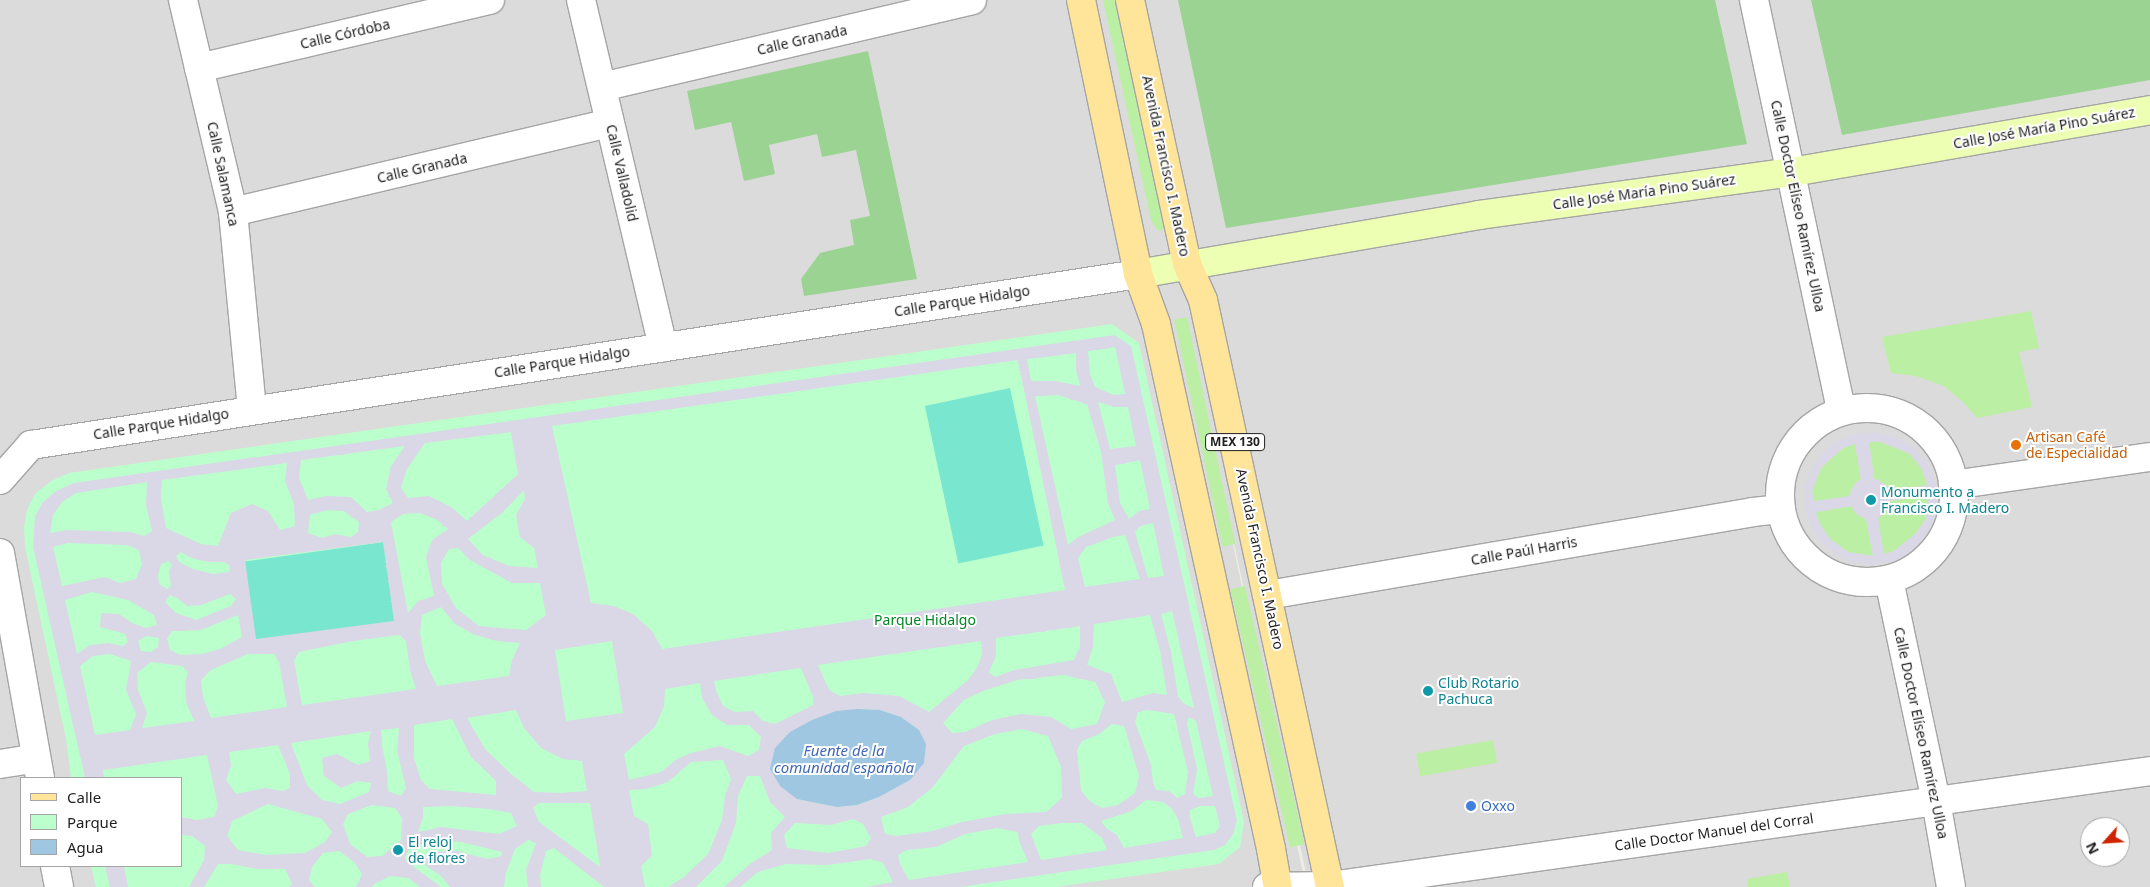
<!DOCTYPE html>
<meta charset="utf-8">
<style>
body{margin:0}
#map{position:relative;width:2150px;height:887px;overflow:hidden;background:#f0eee3;font-family:"Noto Sans",sans-serif}
div>[style]{position:absolute}
.residential>*{inset:0;background:#dcdbdb}
.grass>*{inset:0;background:#bbefa3;transform-origin:0 0}
.forest>*{inset:0;background:#9bd393}
.park>*{inset:0;background:#bbffcd}
.pitch>*{inset:0;background:#79e7d0;transform-origin:0 0}
.plaza>*{inset:0;background:#dad7e6}
.water>*{inset:0;background:#9fc7e2}
.roads{filter:drop-shadow(1px 0 #a5a5a5) drop-shadow(-1px 0 #a5a5a5) drop-shadow(0 1px #a5a5a5) drop-shadow(0 -1px #a5a5a5)}
.minor>*{height:28px;margin:-14px;padding:0 14px;transform-origin:14px;border-radius:14px;background:#fff}
.minor>.ring{margin:-14px;padding:0;box-sizing:content-box;background:none;border:28px solid #fff;border-radius:50%}
.secondary>*{height:28px;margin:-14px;padding:0 14px;transform-origin:14px;border-radius:14px;background:#edffb2}
.primary>*{height:28px;margin:-14px;padding:0 14px;transform-origin:14px;border-radius:14px;background:#ffe599}
.dots>*{width:14px;height:14px;translate:-50% -50%;box-sizing:border-box;border:2px solid #fff;border-radius:50%}
span{translate:-50% -50%;white-space:nowrap;text-align:center;line-height:1.15;-webkit-text-stroke:4px #fff;paint-order:stroke}
.shield-label span{padding:1px 4px;background:#fff;border:1px solid;border-radius:4px;-webkit-text-stroke-width:0}
.shield-label{font-size:12px;color:#1e1e1e;font-weight:700}
.street-label{font-size:14px;color:#1e1e1e}
.food-label{font-size:14px;color:#c56008}
.left{translate:0 -50%;text-align:left}
.culture-label{font-size:14px;color:#0d838f}
.park-label{font-size:14px;color:#018724}
.shop-label{font-size:14px;color:#366cbe}
.water-label{font-size:15px;color:#4167b7;font-style:italic}
.legend{position:absolute;left:20px;top:777px;width:162px;height:90px;box-sizing:border-box;background:#fff;border:1px solid #a5a5a5;margin:0;padding:6px 9px;list-style:none;font-size:15px;color:#1e1e1e}
.legend li{display:flex;align-items:center;gap:10px;height:25px}
.legend b{width:25px;border:1px solid #a5a5a5}
.north{position:absolute;left:2080px;top:817px;width:50px;height:50px;box-sizing:border-box;background:#fff;border:1px solid #a5a5a5;border-radius:50%;rotate:244deg;font-size:14px;font-weight:700;line-height:20px;text-align:center;color:#1e1e1e}
.north::after{content:'';display:block;margin:auto;width:18px;height:22px;background:#cc2500;clip-path:polygon(50% 0,100% 100%,50% 72%,0 100%)}
</style>
<div id="map">
<div class="residential">
<div style="clip-path:polygon(0 0,1113px 0,1173px 271px,0 458px)"></div>
<div style="clip-path:polygon(1115px 0,2150px 0,2150px 109px,1174px 270px)"></div>
<div style="clip-path:polygon(evenodd,2150px 111px,2150px 887px,1309px 887px,1185px 319px,1306px 887px,0 887px,0 459px,1174px 271px,2150px 111px,21px 778px,181px 778px,181px 866px,21px 866px,21px 778px,2150px 111px,2090px 827px,2120px 827px,2120px 857px,2090px 857px,2090px 827px)"></div>
</div>
<div class="grass">
<div style="clip-path:polygon(1103px 0,1119px 0,1167px 216px,1165px 229px,1158px 231px,1151px 220px)"></div>
<div style="clip-path:polygon(2031px 311px,2039px 348px,2019px 352px,2032px 407px,1977px 418px,1965px 404px,1944px 386px,1916px 376px,1891px 373px,1882px 337px)"></div>
<div style="left:1187px;top:317px;width:232px;height:13px;rotate:78deg"></div>
<div style="clip-path:polygon(1869px 442px,1881px 442px,1910px 454px,1922px 469px,1928px 485px,1889px 491px,1886px 485px,1874px 478px)"></div>
<div style="clip-path:polygon(1855px 444px,1861px 479px,1855px 483px,1850px 496px,1814px 502px,1812px 491px,1821px 468px,1843px 448px)"></div>
<div style="clip-path:polygon(1929px 495px,1925px 520px,1916px 533px,1894px 551px,1883px 554px,1878px 518px,1884px 514px,1890px 501px)"></div>
<div style="clip-path:polygon(1852px 506px,1860px 517px,1866px 519px,1873px 556px,1848px 552px,1830px 539px,1819px 522px,1816px 512px)"></div>
<div style="left:1245px;top:586px;width:265px;height:15px;rotate:77deg"></div>
<div style="left:1493px;top:740px;width:23px;height:78px;rotate:80deg"></div>
<div style="clip-path:polygon(1787px 872px,1790px 887px,1748px 887px,1747px 879px)"></div>
</div>
<div class="forest">
<div style="clip-path:polygon(1178px 0,1715px 0,1747px 144px,1226px 228px)"></div>
<div style="clip-path:polygon(1811px 0,2150px 0,2150px 80px,1842px 135px)"></div>
<div style="clip-path:polygon(868px 51px,917px 279px,804px 296px,801px 279px,820px 253px,854px 245px,850px 220px,870px 216px,856px 150px,822px 157px,817px 134px,769px 145px,775px 174px,744px 181px,731px 122px,695px 130px,687px 91px)"></div>
</div>
<div class="park">
<div style="clip-path:polygon(1112px 324px,1139px 343px,1244px 822px,1240px 847px,1219px 864px,1055px 887px,96px 887px,91px 866px,181px 866px,181px 778px,71px 778px,66px 739px,25px 547px,24px 527px,27px 510px,35px 494px,51px 481px,69px 473px)"></div>
</div>
<div class="pitch">
<div style="left:1010px;top:388px;width:161px;height:87px;rotate:78deg"></div>
<div style="left:384px;top:542px;width:80px;height:141px;rotate:82deg"></div>
</div>
<div class="plaza">
<div style="clip-path:polygon(evenodd,1115px 335px,1131px 346px,1237px 821px,1233px 834px,1225px 845px,1214px 850px,960px 887px,865px 887px,893px 882px,883px 863px,871px 859px,827px 865px,786px 864px,758px 872px,740px 887px,724px 887px,751px 863px,772px 850px,771px 833px,785px 817px,770px 802px,760px 776px,747px 776px,738px 796px,736px 823px,722px 861px,696px 887px,668px 887px,684px 877px,708px 854px,722px 820px,725px 796px,731px 779px,723px 760px,691px 762px,668px 782px,646px 789px,629px 790px,634px 816px,648px 824px,652px 856px,641px 866px,645px 887px,604px 887px,554px 848px,546px 851px,540px 875px,541px 887px,528px 887px,526px 870px,536px 843px,528px 840px,515px 849px,506px 873px,504px 887px,450px 887px,441px 876px,425px 865px,423px 858px,430px 852px,456px 851px,488px 859px,501px 856px,502px 852px,461px 842px,442px 841px,422px 844px,409px 850px,405px 856px,406px 861px,441px 887px,420px 887px,408px 878px,390px 876px,374px 884px,372px 887px,356px 887px,362px 874px,354px 862px,339px 851px,323px 853px,312px 867px,309px 880px,315px 887px,289px 887px,292px 884px,285px 869px,258px 869px,231px 864px,218px 864px,204px 887px,189px 887px,204px 860px,205px 846px,192px 836px,181px 835px,181px 817px,197px 820px,214px 817px,218px 806px,207px 755px,103px 770px,104px 778px,85px 778px,33px 547px,35px 516px,43px 502px,56px 491px,74px 483px,1115px 335px,1115px 347px,1125px 394px,1114px 395px,1095px 387px,1090px 374px,1088px 351px,1115px 347px,1115px 335px,1076px 353px,1076px 370px,1080px 386px,1056px 381px,1031px 381px,1027px 359px,1076px 353px,1115px 335px,1018px 360px,1065px 590px,662px 649px,652px 631px,633px 614px,614px 606px,591px 603px,552px 426px,1018px 360px,1115px 335px,1058px 395px,1087px 404px,1101px 452px,1108px 503px,1115px 520px,1078px 537px,1068px 545px,1035px 396px,1058px 395px,1115px 335px,1098px 402px,1115px 407px,1128px 407px,1136px 446px,1110px 449px,1098px 402px,1115px 335px,511px 432px,518px 474px,467px 521px,451px 507px,429px 496px,408px 498px,401px 488px,407px 469px,425px 443px,511px 432px,1115px 335px,405px 446px,391px 466px,386px 489px,393px 503px,379px 510px,367px 512px,351px 497px,326px 496px,308px 500px,299px 478px,301px 460px,405px 446px,1115px 335px,1140px 460px,1150px 509px,1139px 511px,1129px 519px,1120px 503px,1115px 465px,1140px 460px,1115px 335px,287px 463px,285px 481px,294px 504px,295px 526px,280px 530px,268px 511px,252px 504px,231px 513px,218px 546px,201px 544px,166px 528px,161px 499px,162px 480px,287px 463px,1115px 335px,147px 482px,146px 505px,152px 531px,144px 536px,131px 532px,67px 530px,50px 533px,53px 515px,62px 502px,76px 493px,147px 482px,1115px 335px,524px 490px,525px 499px,516px 515px,520px 537px,534px 548px,538px 568px,509px 566px,483px 555px,468px 539px,503px 512px,524px 490px,1115px 335px,327px 510px,344px 511px,359px 522px,358px 532px,351px 537px,335px 534px,322px 538px,308px 533px,310px 515px,327px 510px,1115px 335px,420px 513px,437px 520px,448px 529px,432px 540px,426px 557px,434px 596px,418px 601px,408px 613px,391px 522px,403px 514px,420px 513px,1115px 335px,1153px 523px,1164px 576px,1148px 578px,1135px 532px,1140px 526px,1153px 523px,1115px 335px,1125px 535px,1140px 579px,1085px 587px,1078px 558px,1086px 547px,1113px 537px,1125px 535px,1115px 335px,383px 542px,394px 621px,256px 639px,245px 560px,383px 542px,1115px 335px,68px 543px,127px 545px,139px 550px,142px 564px,136px 579px,120px 583px,105px 577px,62px 586px,53px 547px,68px 543px,1115px 335px,458px 548px,470px 560px,512px 583px,540px 583px,546px 615px,526px 630px,479px 626px,456px 608px,442px 584px,441px 563px,449px 549px,458px 548px,1115px 335px,181px 552px,194px 559px,209px 562px,224px 562px,230px 566px,229px 572px,213px 574px,193px 569px,179px 562px,176px 556px,181px 552px,1115px 335px,169px 561px,172px 565px,169px 571px,171px 586px,167px 589px,159px 584px,158px 575px,161px 564px,169px 561px,1115px 335px,92px 592px,128px 600px,154px 615px,157px 625px,146px 628px,132px 623px,119px 614px,101px 613px,100px 627px,125px 634px,128px 642px,123px 646px,108px 643px,90px 645px,77px 654px,65px 600px,92px 592px,1115px 335px,230px 594px,236px 599px,231px 606px,196px 620px,176px 613px,165px 602px,170px 595px,177px 598px,187px 606px,201px 605px,230px 594px,1115px 335px,441px 607px,455px 624px,475px 635px,497px 641px,520px 643px,512px 660px,509px 676px,437px 686px,425px 661px,420px 633px,422px 615px,441px 607px,1115px 335px,1172px 611px,1194px 708px,1193px 708px,1183px 703px,1178px 696px,1171px 652px,1161px 614px,1172px 611px,1115px 335px,238px 615px,242px 637px,220px 649px,202px 654px,180px 655px,170px 650px,167px 639px,172px 631px,201px 630px,238px 615px,1115px 335px,1150px 615px,1160px 651px,1167px 695px,1153px 693px,1122px 702px,1111px 674px,1087px 665px,1093px 647px,1094px 624px,1150px 615px,1115px 335px,1080px 626px,1080px 646px,1074px 660px,1014px 670px,995px 677px,989px 672px,996px 656px,996px 638px,1080px 626px,1115px 335px,399px 635px,406px 641px,410px 670px,416px 689px,302px 705px,294px 661px,299px 652px,353px 641px,399px 635px,1115px 335px,146px 636px,159px 638px,158px 647px,151px 652px,141px 651px,138px 641px,146px 636px,1115px 335px,612px 641px,623px 713px,566px 721px,555px 650px,612px 641px,1115px 335px,981px 641px,982px 654px,978px 666px,968px 680px,929px 712px,899px 696px,864px 693px,840px 696px,829px 690px,818px 665px,981px 641px,1115px 335px,110px 654px,131px 661px,126px 690px,136px 714px,130px 730px,95px 735px,80px 666px,93px 656px,110px 654px,1115px 335px,248px 654px,274px 654px,279px 662px,287px 707px,211px 718px,203px 697px,201px 680px,211px 670px,248px 654px,1115px 335px,151px 662px,182px 666px,188px 672px,185px 683px,186px 702px,194px 721px,142px 728px,147px 713px,138px 690px,137px 673px,151px 662px,1115px 335px,801px 668px,813px 697px,813px 705px,775px 724px,763px 721px,753px 711px,735px 712px,723px 706px,716px 690px,714px 681px,801px 668px,1115px 335px,1064px 675px,1095px 682px,1105px 702px,1097px 724px,1071px 729px,1051px 717px,1021px 714px,992px 720px,965px 732px,952px 733px,943px 723px,964px 700px,983px 691px,1017px 680px,1064px 675px,1115px 335px,700px 683px,702px 698px,712px 715px,727px 725px,749px 725px,761px 737px,759px 750px,748px 756px,720px 746px,691px 753px,677px 759px,661px 772px,629px 780px,624px 754px,655px 727px,664px 706px,665px 689px,700px 683px,1115px 335px,858px 709px,880px 710px,901px 717px,919px 730px,910px 780px,879px 797px,857px 805px,837px 807px,797px 799px,858px 709px,1115px 335px,516px 710px,524px 728px,541px 748px,563px 759px,582px 761px,587px 791px,561px 793px,534px 792px,511px 774px,485px 749px,467px 718px,516px 710px,1115px 335px,1147px 710px,1174px 714px,1188px 772px,1185px 794px,1177px 798px,1169px 791px,1156px 790px,1153px 782px,1151px 765px,1135px 722px,1138px 712px,1147px 710px,1115px 335px,1189px 717px,1196px 721px,1213px 796px,1199px 798px,1193px 794px,1197px 769px,1187px 723px,1189px 717px,1115px 335px,452px 719px,471px 757px,496px 781px,496px 795px,430px 789px,421px 780px,414px 758px,414px 725px,452px 719px,1115px 335px,1112px 724px,1124px 726px,1139px 776px,1135px 793px,1118px 805px,1102px 808px,1091px 802px,1081px 791px,1077px 750px,1082px 741px,1099px 734px,1112px 724px,1115px 335px,399px 728px,397px 751px,406px 788px,401px 796px,388px 791px,387px 771px,382px 746px,381px 730px,399px 728px,1115px 335px,1022px 729px,1048px 736px,1061px 767px,1062px 798px,1046px 812px,1006px 814px,962px 822px,932px 831px,897px 836px,885px 834px,881px 817px,908px 807px,932px 788px,964px 746px,995px 734px,1022px 729px,1115px 335px,371px 731px,368px 744px,370px 761px,358px 765px,337px 754px,322px 758px,324px 776px,341px 788px,358px 781px,371px 783px,369px 792px,340px 804px,322px 800px,307px 785px,291px 743px,371px 731px,1115px 335px,278px 745px,290px 774px,290px 788px,283px 791px,265px 788px,236px 794px,226px 780px,231px 766px,229px 752px,278px 745px,1115px 335px,1146px 800px,1163px 802px,1172px 809px,1178px 819px,1183px 838px,1124px 848px,1117px 835px,1106px 828px,1101px 821px,1132px 811px,1146px 800px,1115px 335px,539px 803px,590px 803px,600px 867px,539px 822px,533px 808px,539px 803px,1115px 335px,268px 804px,322px 819px,332px 832px,325px 842px,305px 853px,266px 855px,238px 850px,227px 836px,232px 821px,268px 804px,1115px 335px,372px 805px,395px 808px,402px 818px,401px 840px,382px 856px,367px 857px,350px 844px,343px 824px,348px 814px,372px 805px,1115px 335px,451px 806px,489px 809px,511px 813px,517px 826px,499px 834px,441px 827px,418px 832px,423px 818px,423px 807px,451px 806px,1115px 335px,1201px 806px,1215px 806px,1220px 826px,1215px 833px,1196px 837px,1190px 818px,1190px 810px,1201px 806px,1115px 335px,853px 819px,863px 824px,871px 838px,866px 846px,829px 853px,787px 848px,784px 835px,795px 823px,831px 825px,853px 819px,1115px 335px,1062px 823px,1082px 823px,1102px 838px,1107px 850px,1041px 860px,1031px 834px,1039px 826px,1062px 823px,1115px 335px,997px 828px,1018px 832px,1019px 841px,1028px 862px,909px 880px,900px 864px,898px 855px,907px 850px,936px 847px,965px 834px,997px 828px)"></div>
<div style="clip-path:polygon(evenodd,1860px 433px,1881px 433px,1901px 439px,1918px 451px,1930px 468px,1937px 489px,1936px 511px,1928px 533px,1912px 551px,1892px 562px,1870px 565px,1847px 560px,1827px 548px,1813px 531px,1805px 509px,1805px 488px,1812px 468px,1824px 451px,1841px 439px,1860px 433px,1869px 442px,1881px 442px,1910px 454px,1922px 469px,1927px 485px,1889px 491px,1886px 485px,1874px 478px,1869px 442px,1860px 433px,1855px 444px,1861px 479px,1851px 489px,1850px 496px,1814px 501px,1812px 491px,1821px 468px,1843px 448px,1855px 444px,1860px 433px,1875px 494px,1877px 504px,1866px 505px,1864px 495px,1875px 494px,1860px 433px,1929px 495px,1925px 520px,1916px 533px,1894px 551px,1884px 554px,1878px 518px,1889px 509px,1890px 501px,1929px 495px,1860px 433px,1852px 506px,1855px 513px,1866px 519px,1873px 556px,1848px 552px,1830px 539px,1819px 522px,1816px 512px,1852px 506px)"></div>
<div style="clip-path:polygon(105px 866px,124px 866px,128px 887px,110px 887px)"></div>
</div>
<div class="water">
<div style="clip-path:polygon(858px 709px,880px 710px,901px 717px,919px 730px,926px 744px,924px 763px,910px 780px,879px 797px,857px 805px,837px 807px,797px 799px,780px 786px,770px 769px,775px 748px,790px 732px,812px 720px,836px 711px)"></div>
</div>
<div class="roads">
<div class="minor">
<div style="left:183px;top:0;width:218px;rotate:76.7deg"></div>
<div style="left:233px;top:212px;width:199px;rotate:84.5deg"></div>
<div style="left:581px;top:0;width:357px;rotate:76.7deg"></div>
<div style="left:1754px;top:0;width:420px;rotate:78deg"></div>
<div style="left:199px;top:68px;width:299px;rotate:-13.2deg"></div>
<div style="left:602px;top:87px;width:380px;rotate:-13.2deg"></div>
<div style="left:233px;top:212px;width:387px;rotate:-13.3deg"></div>
<div class="ring" style="left:1780px;top:408px;width:146px;height:146px"></div>
<div style="left:0;top:480px;width:47px;rotate:-48.5deg"></div>
<div style="left:31px;top:445px;width:1120px;rotate:-8.78deg"></div>
<div style="left:1953px;top:485px;width:199px;rotate:-8.1deg"></div>
<div style="left:0;top:553px;width:229px;rotate:79.9deg"></div>
<div style="left:1889px;top:580px;width:226px;rotate:78deg"></div>
<div style="left:1936px;top:801px;width:87px;rotate:80.1deg"></div>
<div style="left:1268px;top:595px;width:492px;rotate:-9.7deg"></div>
<div style="left:1753px;top:512px;width:28px;rotate:-6deg"></div>
<div style="left:0;top:764px;width:36px;rotate:-9deg"></div>
<div style="left:55px;top:866px;width:21px;rotate:79deg"></div>
<div style="left:1267px;top:887px;width:63px;rotate:-0.9deg"></div>
<div style="left:1330px;top:886px;width:828px;rotate:-7.98deg"></div>
</div>
<div class="secondary">
<div style="left:1138px;top:274px;width:346px;rotate:-9.8deg"></div>
<div style="left:1479px;top:215px;width:316px;rotate:-7.8deg"></div>
<div style="left:1792px;top:172px;width:363px;rotate:-9.8deg"></div>
</div>
<div class="primary">
<div style="left:1081px;top:0;width:280px;rotate:78.2deg"></div>
<div style="left:1138px;top:274px;width:53px;rotate:70.2deg"></div>
<div style="left:1156px;top:324px;width:537px;rotate:77.64deg"></div>
<div style="left:1271px;top:849px;width:39px;rotate:80deg"></div>
<div style="left:1130px;top:0;width:270px;rotate:77.8deg"></div>
<div style="left:1187px;top:264px;width:39px;rotate:66deg"></div>
<div style="left:1203px;top:300px;width:601px;rotate:77.79deg"></div>
</div>
</div>
<div class="dots">
<div style="left:2016px;top:445px;background:#e8710a"></div>
<div style="left:1871px;top:500px;background:#0f9aa8"></div>
<div style="left:1428px;top:691px;background:#0f9aa8"></div>
<div style="left:1471px;top:806px;background:#3f7fe0"></div>
<div style="left:398px;top:850px;background:#0f9aa8"></div>
</div>
<div class="shield-label">
<span style="left:1235px;top:442px">MEX 130</span>
</div>
<div class="street-label">
<span style="left:345px;top:34px;rotate:-13deg">Calle Córdoba</span>
<span style="left:802px;top:40px;rotate:-13deg">Calle Granada</span>
<span style="left:2044px;top:128px;rotate:-10deg">Calle José María Pino Suárez</span>
<span style="left:1166px;top:166px;rotate:78deg">Avenida Francisco I. Madero</span>
<span style="left:422px;top:168px;rotate:-13deg">Calle Granada</span>
<span style="left:622px;top:173px;rotate:77deg">Calle Valladolid</span>
<span style="left:223px;top:174px;rotate:78deg">Calle Salamanca</span>
<span style="left:1644px;top:192px;rotate:-8deg">Calle José María Pino Suárez</span>
<span style="left:1798px;top:206px;rotate:78deg">Calle Doctor Elíseo Ramírez Ulloa</span>
<span style="left:962px;top:301px;rotate:-9deg">Calle Parque Hidalgo</span>
<span style="left:562px;top:362px;rotate:-9deg">Calle Parque Hidalgo</span>
<span style="left:161px;top:424px;rotate:-9deg">Calle Parque Hidalgo</span>
<span style="left:1524px;top:551px;rotate:-10deg">Calle Paúl Harris</span>
<span style="left:1260px;top:559px;rotate:78deg">Avenida Francisco I. Madero</span>
<span style="left:1921px;top:733px;rotate:78deg">Calle Doctor Elíseo Ramírez Ulloa</span>
<span style="left:1714px;top:832px;rotate:-8deg">Calle Doctor Manuel del Corral</span>
</div>
<div class="food-label">
<span class="left" style="left:2026px;top:445px">Artisan Café<br>de Especialidad</span>
</div>
<div class="culture-label">
<span class="left" style="left:1881px;top:500px">Monumento a<br>Francisco I. Madero</span>
<span class="left" style="left:1438px;top:691px">Club Rotario<br>Pachuca</span>
<span class="left" style="left:408px;top:850px">El reloj<br>de flores</span>
</div>
<div class="park-label">
<span style="left:925px;top:620px">Parque Hidalgo</span>
</div>
<div class="shop-label">
<span class="left" style="left:1481px;top:806px">Oxxo</span>
</div>
<div class="water-label">
<span style="left:844px;top:759px">Fuente de la<br>comunidad española</span>
</div>
<ul class="legend">
<li><b style="height:6px;background:#ffe599"></b>Calle</li>
<li><b style="height:14px;background:#bbffcd"></b>Parque</li>
<li><b style="height:14px;background:#9fc7e2"></b>Agua</li>
</ul>
<div class="north">N</div>
</div>
